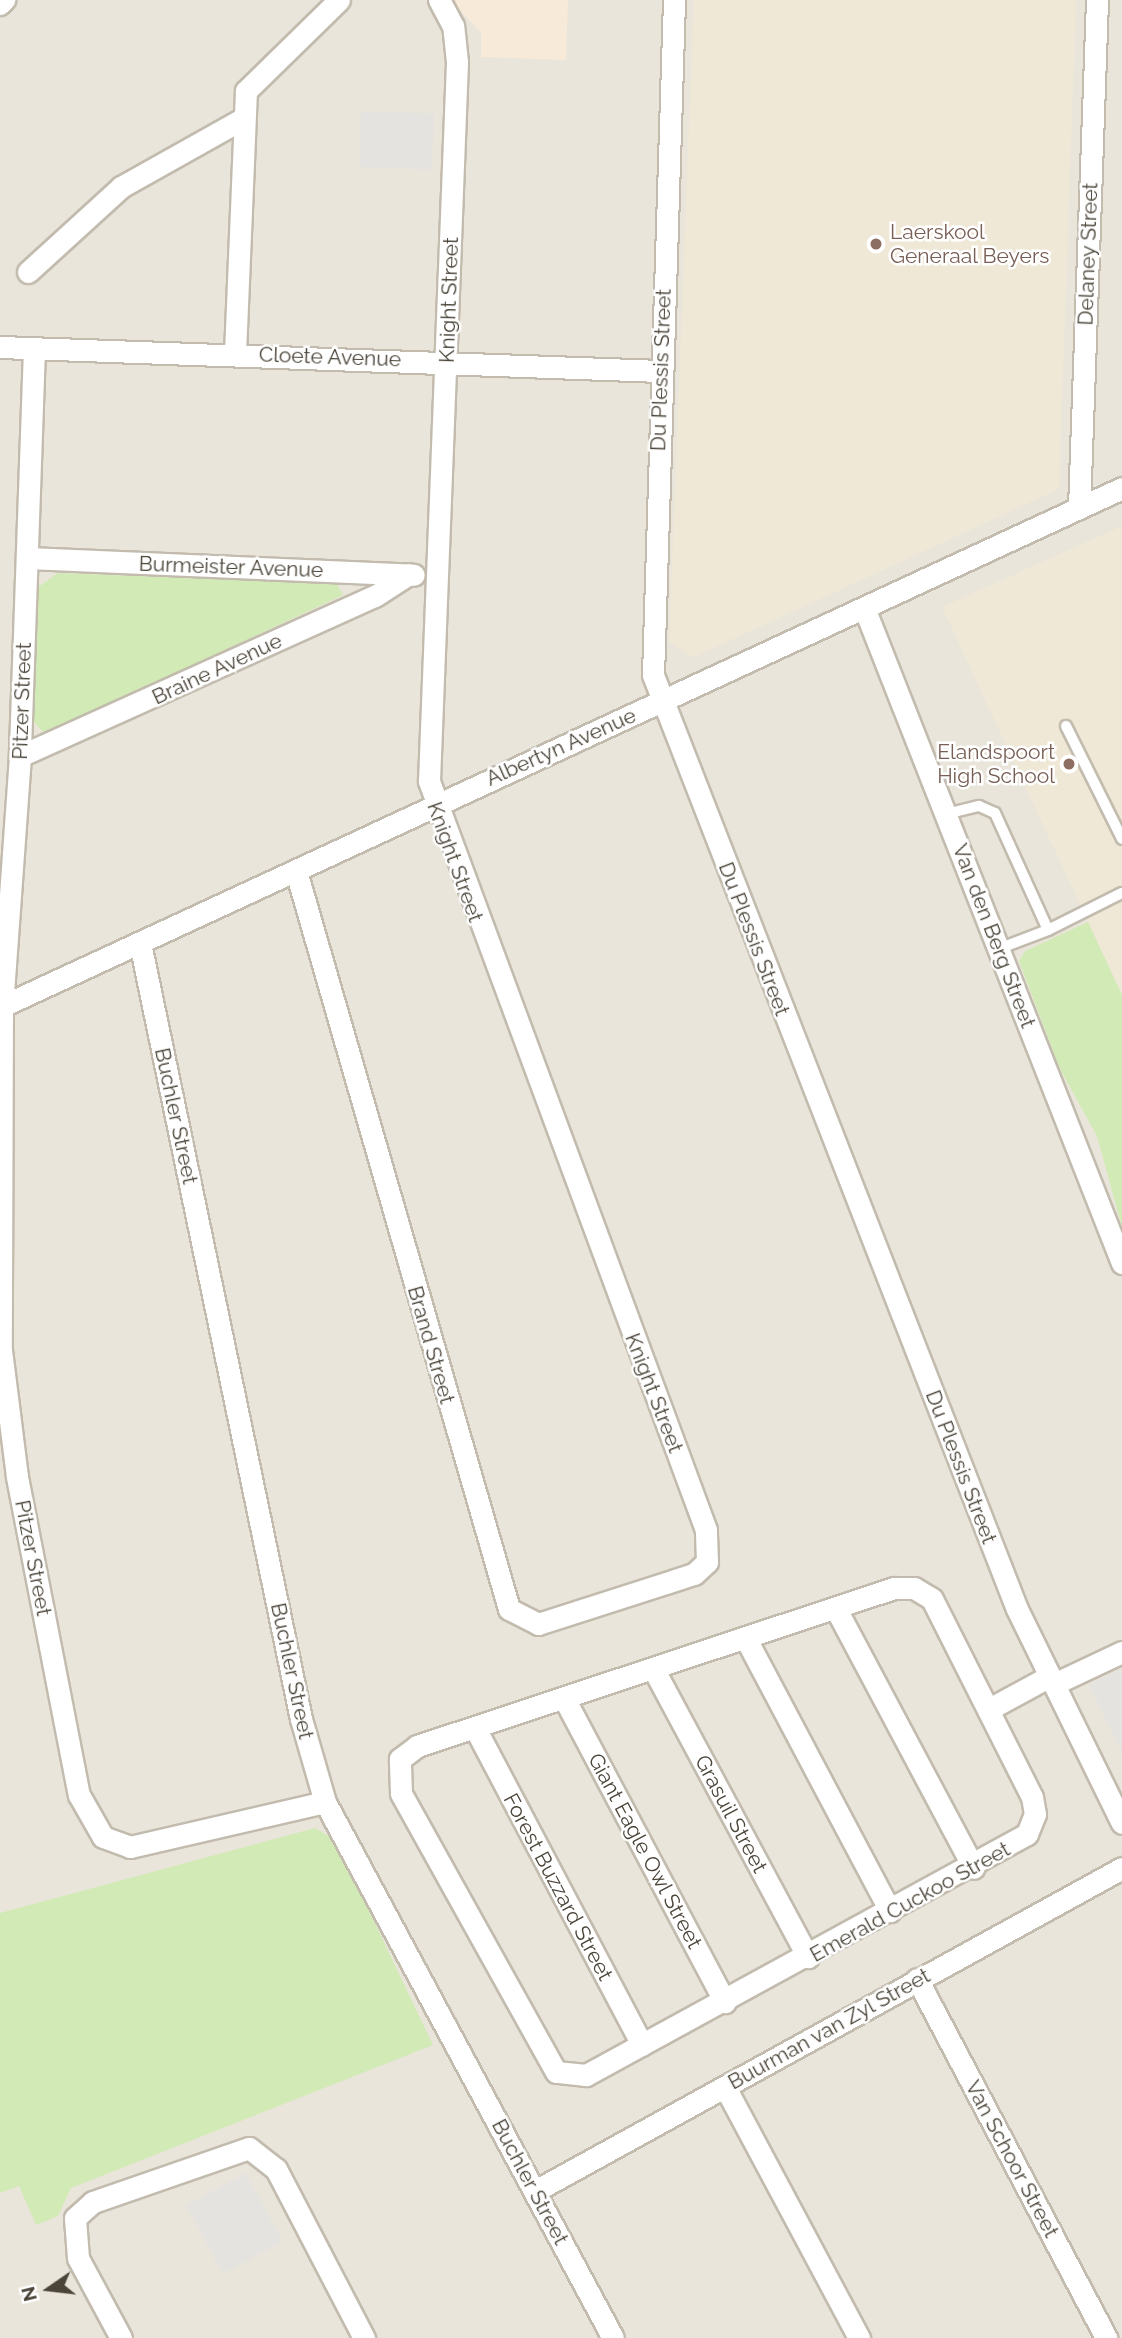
<!DOCTYPE html>
<style>
body{margin:0}
#map{position:relative;width:1122px;height:2338px;overflow:hidden;background:#f6f3ec;font-family:Raleway,sans-serif}
div>[style]{position:absolute}
.residential>*{inset:0;background:#eae5da;transform-origin:0 0}
.commercial>*{inset:0;background:#f7ead8}
.education>*{inset:0;background:#efe8d6}
.green>*{inset:0;background:#d2eab5}
.parking>*{inset:0;background:#e5e3e0;transform-origin:0 0}
.roads{filter:drop-shadow(2px 0 #c2bbae) drop-shadow(-2px 0 #c2bbae) drop-shadow(0 2px #c2bbae) drop-shadow(0 -2px #c2bbae)}
.lane>*{height:10px;margin:-5px;padding:0 5px;transform-origin:5px;border-radius:5px;background:#fff}
.street>*{height:21px;margin:-10.5px;padding:0 10.5px;transform-origin:10.5px;border-radius:10.5px;background:#fff}
.dots>*{width:19px;height:19px;translate:-50% -50%;box-sizing:border-box;border:4px solid #fff;border-radius:50%}
span{translate:-50% -50%;white-space:nowrap;text-align:center;line-height:1.15;-webkit-text-stroke:5px #fff;paint-order:stroke}
.education-label{font-size:21px;color:#785e54}
.left{translate:0 -50%;text-align:left}
.right{translate:-100% -50%;text-align:right}
.street-label{font-size:21px;color:#4b4439}
.north{position:absolute;left:14px;top:2254px;width:70px;height:70px;-webkit-text-stroke:5px #fff;paint-order:stroke;rotate:256deg;font-size:19px;font-weight:700;line-height:28px;text-align:center;color:#4b4439}
.north::after{content:'';display:block;margin:auto;width:24px;height:32px;background:#4b4439;clip-path:polygon(50% 0,100% 100%,50% 72%,0 100%)}
</style>
<div id="map">
<div class="residential">
<div style="left:0;top:0;width:1122px;height:2338px"></div>
</div>
<div class="commercial">
<div style="clip-path:polygon(451px 0,568px 0,566px 60px,481px 57px,481px 33px)"></div>
</div>
<div class="education">
<div style="clip-path:polygon(694px 0,1076px 0,1059px 489px,694px 657px,669px 642px)"></div>
<div style="clip-path:polygon(1122px 526px,1122px 995px,942px 607px)"></div>
</div>
<div class="green">
<div style="clip-path:polygon(58px 573px,337px 584px,343px 595px,45px 734px,33px 721px,38px 587px)"></div>
<div style="clip-path:polygon(1088px 922px,1122px 995px,1122px 1227px,1097px 1136px,1060px 1069px,1019px 961px,1025px 951px)"></div>
<div style="clip-path:polygon(315px 1828px,335px 1840px,433px 2045px,71px 2188px,58px 2216px,36px 2225px,19px 2186px,0 2193px,0 1913px)"></div>
</div>
<div class="parking">
<div style="left:361px;top:111px;width:73px;height:56px;rotate:2deg"></div>
<div style="clip-path:polygon(1122px 1668px,1122px 1752px,1089px 1685px)"></div>
<div style="left:246px;top:2173px;width:78px;height:68px;rotate:62deg"></div>
</div>
<div class="roads">
<div class="lane">
<div style="left:1066px;top:726px;width:126px;rotate:63.6deg"></div>
<div style="left:946px;top:814px;width:34px;rotate:-14deg"></div>
<div style="left:979px;top:806px;width:17px;rotate:24deg"></div>
<div style="left:995px;top:813px;width:128px;rotate:65.6deg"></div>
<div style="left:1048px;top:930px;width:53px;rotate:159.2deg"></div>
<div style="left:1048px;top:930px;width:83px;rotate:-26.6deg"></div>
</div>
<div class="street">
<div style="left:674px;top:0;width:675px;rotate:91.78deg"></div>
<div style="left:653px;top:675px;width:1002px;rotate:68.71deg"></div>
<div style="left:1017px;top:1609px;width:238px;rotate:63.9deg"></div>
<div style="left:0;top:4px;width:6px;rotate:-45deg"></div>
<div style="left:28px;top:272px;width:126px;rotate:-42.4deg"></div>
<div style="left:121px;top:187px;width:141px;rotate:-29.3deg"></div>
<div style="left:0;top:347px;width:661px;rotate:2.08deg"></div>
<div style="left:34px;top:348px;width:408px;rotate:92deg"></div>
<div style="left:20px;top:756px;width:251px;rotate:94.1deg"></div>
<div style="left:2px;top:1006px;width:344px;rotate:90.2deg"></div>
<div style="left:1px;top:1350px;width:128px;rotate:82.8deg"></div>
<div style="left:17px;top:1477px;width:324px;rotate:79deg"></div>
<div style="left:79px;top:1795px;width:48px;rotate:60.3deg"></div>
<div style="left:103px;top:1837px;width:29px;rotate:20deg"></div>
<div style="left:130px;top:1847px;width:200px;rotate:-13deg"></div>
<div style="left:235px;top:353px;width:262px;rotate:-87.6deg"></div>
<div style="left:246px;top:91px;width:130px;rotate:-44.4deg"></div>
<div style="left:1079px;top:508px;width:508px;rotate:-87.97deg"></div>
<div style="left:28px;top:558px;width:386px;rotate:2.5deg"></div>
<div style="left:865px;top:610px;width:702px;rotate:68.52deg"></div>
<div style="left:20px;top:756px;width:389px;rotate:-24.3deg"></div>
<div style="left:375px;top:596px;width:40px;rotate:-32.9deg"></div>
<div style="left:296px;top:871px;width:768px;rotate:73.9deg"></div>
<div style="left:509px;top:1609px;width:33px;rotate:27deg"></div>
<div style="left:538px;top:1624px;width:164px;rotate:-17.8deg"></div>
<div style="left:694px;top:1574px;width:18px;rotate:-43deg"></div>
<div style="left:707px;top:1562px;width:32px;rotate:-92deg"></div>
<div style="left:706px;top:1530px;width:799px;rotate:-110.3deg"></div>
<div style="left:429px;top:781px;width:720px;rotate:-87.77deg"></div>
<div style="left:457px;top:62px;width:36px;rotate:-96deg"></div>
<div style="left:453px;top:26px;width:30px;rotate:-118deg"></div>
<div style="left:140px;top:943px;width:793px;rotate:78.28deg"></div>
<div style="left:301px;top:1719px;width:86px;rotate:73.9deg"></div>
<div style="left:325px;top:1802px;width:608px;rotate:61.75deg"></div>
<div style="left:0;top:1007px;width:1236px;rotate:-24.82deg"></div>
<div style="left:894px;top:1588px;width:20px"></div>
<div style="left:914px;top:1588px;width:21px;rotate:31deg"></div>
<div style="left:932px;top:1599px;width:222px;rotate:63.2deg"></div>
<div style="left:1032px;top:1797px;width:17px;rotate:80deg"></div>
<div style="left:1035px;top:1814px;width:22px;rotate:112deg"></div>
<div style="left:1027px;top:1834px;width:503px;rotate:151.34deg"></div>
<div style="left:586px;top:2075px;width:30px;rotate:-174deg"></div>
<div style="left:556px;top:2072px;width:319px;rotate:-119.1deg"></div>
<div style="left:401px;top:1793px;width:34px;rotate:-92deg"></div>
<div style="left:400px;top:1759px;width:21px;rotate:-37deg"></div>
<div style="left:417px;top:1746px;width:502px;rotate:-18.33deg"></div>
<div style="left:836px;top:1609px;width:293px;rotate:62deg"></div>
<div style="left:746px;top:1639px;width:308px;rotate:62.1deg"></div>
<div style="left:654px;top:1670px;width:326px;rotate:61.8deg"></div>
<div style="left:1054px;top:1684px;width:75px;rotate:-25.2deg"></div>
<div style="left:565px;top:1700px;width:342px;rotate:62.1deg"></div>
<div style="left:991px;top:1708px;width:67px;rotate:-28.5deg"></div>
<div style="left:475px;top:1728px;width:358px;rotate:62.2deg"></div>
<div style="left:917px;top:1979px;width:406px;rotate:62.2deg"></div>
<div style="left:725px;top:2087px;width:285px;rotate:61.9deg"></div>
<div style="left:535px;top:2191px;width:670px;rotate:-28.82deg"></div>
<div style="left:121px;top:2338px;width:91px;rotate:-118.3deg"></div>
<div style="left:78px;top:2258px;width:40px;rotate:-94.3deg"></div>
<div style="left:75px;top:2218px;width:24px;rotate:-42deg"></div>
<div style="left:93px;top:2202px;width:165px;rotate:-19.1deg"></div>
<div style="left:249px;top:2148px;width:34px;rotate:38deg"></div>
<div style="left:276px;top:2169px;width:191px;rotate:62.5deg"></div>
</div>
</div>
<div class="dots">
<div style="left:876px;top:244px;background:#8d6e63"></div>
<div style="left:1069px;top:764px;background:#8d6e63"></div>
</div>
<div class="education-label">
<span class="left" style="left:890px;top:244px">Laerskool<br>Generaal Beyers</span>
<span class="right" style="left:1055px;top:764px">Elandspoort<br>High School</span>
</div>
<div class="street-label">
<span style="left:1088px;top:254px;rotate:-88deg">Delaney Street</span>
<span style="left:449px;top:300px;rotate:-88deg">Knight Street</span>
<span style="left:330px;top:357px;rotate:2deg">Cloete Avenue</span>
<span style="left:661px;top:370px;rotate:-88deg">Du Plessis Street</span>
<span style="left:231px;top:567px;rotate:2deg">Burmeister Avenue</span>
<span style="left:217px;top:669px;rotate:-25deg">Braine Avenue</span>
<span style="left:22px;top:701px;rotate:-88deg">Pitzer Street</span>
<span style="left:561px;top:747px;rotate:-24deg">Albertyn Avenue</span>
<span style="left:455px;top:862px;rotate:70deg">Knight Street</span>
<span style="left:994px;top:936px;rotate:69deg">Van den Berg Street</span>
<span style="left:754px;top:939px;rotate:69deg">Du Plessis Street</span>
<span style="left:176px;top:1116px;rotate:78deg">Buchler Street</span>
<span style="left:431px;top:1345px;rotate:74deg">Brand Street</span>
<span style="left:654px;top:1393px;rotate:69deg">Knight Street</span>
<span style="left:961px;top:1467px;rotate:69deg">Du Plessis Street</span>
<span style="left:33px;top:1558px;rotate:79deg">Pitzer Street</span>
<span style="left:292px;top:1671px;rotate:78deg">Buchler Street</span>
<span style="left:731px;top:1814px;rotate:62deg">Grasuil Street</span>
<span style="left:645px;top:1851px;rotate:62deg">Giant Eagle Owl Street</span>
<span style="left:558px;top:1887px;rotate:62deg">Forest Buzzard Street</span>
<span style="left:910px;top:1902px;rotate:-29deg">Emerald Cuckoo Street</span>
<span style="left:829px;top:2029px;rotate:-29deg">Buurman van Zyl Street</span>
<span style="left:1012px;top:2159px;rotate:62deg">Van Schoor Street</span>
<span style="left:530px;top:2182px;rotate:62deg">Buchler Street</span>
</div>
<div class="north">N</div>
</div>
